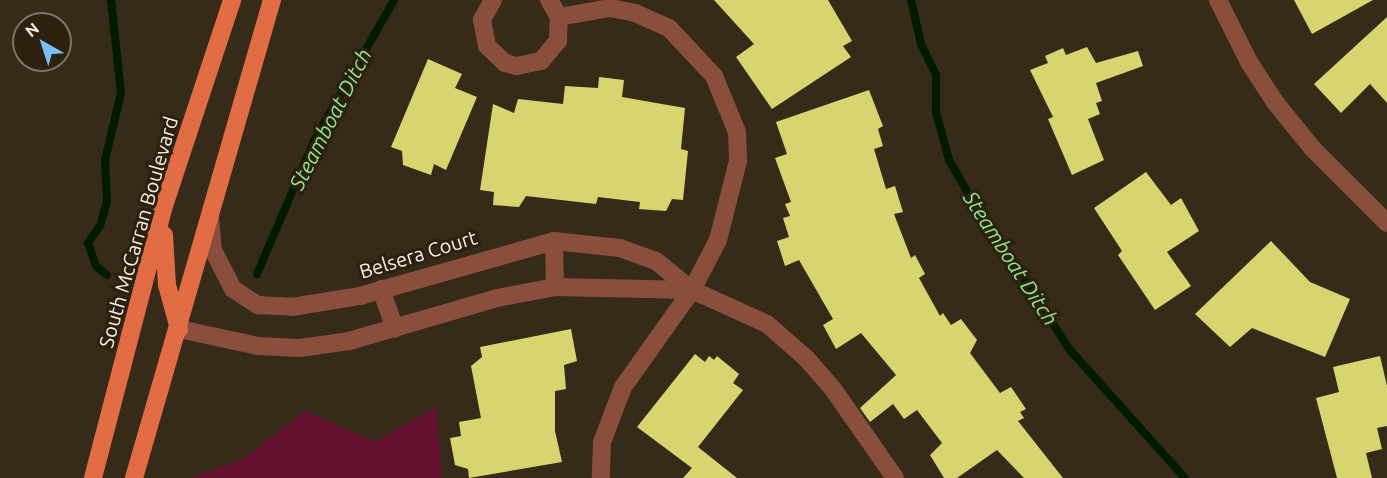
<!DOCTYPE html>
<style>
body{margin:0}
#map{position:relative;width:1387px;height:478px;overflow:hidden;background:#362a19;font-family:Ubuntu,sans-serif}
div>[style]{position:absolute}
.green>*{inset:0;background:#64122f}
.stream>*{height:8px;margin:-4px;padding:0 4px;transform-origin:4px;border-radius:4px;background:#001b00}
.building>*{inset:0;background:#d6d570}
.minor>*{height:18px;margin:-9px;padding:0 9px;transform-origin:9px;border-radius:9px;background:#894f3c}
.major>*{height:18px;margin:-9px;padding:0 9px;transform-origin:9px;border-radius:9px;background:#e26d45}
span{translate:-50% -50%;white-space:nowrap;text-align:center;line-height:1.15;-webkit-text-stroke:6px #2c200f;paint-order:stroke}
.street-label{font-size:20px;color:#fbf2e7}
.water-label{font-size:21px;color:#90e98a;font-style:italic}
.north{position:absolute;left:12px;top:12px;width:60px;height:60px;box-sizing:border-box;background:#2c200f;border:2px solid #7f7465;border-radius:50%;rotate:321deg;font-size:16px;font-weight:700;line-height:24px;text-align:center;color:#fbf2e7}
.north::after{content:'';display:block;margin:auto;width:21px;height:27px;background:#7bbef8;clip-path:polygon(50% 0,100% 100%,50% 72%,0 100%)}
</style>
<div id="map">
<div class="green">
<div style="clip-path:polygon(436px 407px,442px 478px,190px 478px,243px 459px,305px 411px,375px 442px)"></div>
</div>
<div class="stream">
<div style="left:911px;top:0;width:45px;rotate:77.2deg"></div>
<div style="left:921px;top:44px;width:34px;rotate:64deg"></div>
<div style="left:936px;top:75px;width:37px;rotate:90deg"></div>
<div style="left:936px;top:112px;width:50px;rotate:74.8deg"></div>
<div style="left:949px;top:160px;width:34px;rotate:60deg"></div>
<div style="left:966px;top:190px;width:191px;rotate:57deg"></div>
<div style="left:1070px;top:350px;width:172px;rotate:48.1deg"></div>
<div style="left:257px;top:274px;width:145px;rotate:-66.8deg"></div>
<div style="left:314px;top:141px;width:162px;rotate:-60.4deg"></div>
<div style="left:107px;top:275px;width:14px;rotate:-141deg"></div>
<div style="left:96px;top:266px;width:24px;rotate:-109deg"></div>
<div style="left:88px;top:243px;width:21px;rotate:-55deg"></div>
<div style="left:100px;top:226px;width:25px;rotate:-74deg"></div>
<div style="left:107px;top:202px;width:42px;rotate:-92.7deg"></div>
<div style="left:105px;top:160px;width:69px;rotate:-76.6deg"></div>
<div style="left:121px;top:93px;width:94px;rotate:-96.1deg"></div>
</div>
<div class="building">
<div style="clip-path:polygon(714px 0,828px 0,852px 41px,843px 46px,851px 57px,772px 109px,736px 57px,754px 44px)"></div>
<div style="clip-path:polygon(1294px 0,1373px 0,1312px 34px)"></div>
<div style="clip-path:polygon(1387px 17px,1387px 103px,1370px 84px,1341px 113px,1314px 84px)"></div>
<div style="clip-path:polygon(1087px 47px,1096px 63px,1138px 51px,1143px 66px,1096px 83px,1102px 101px,1096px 103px,1100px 114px,1088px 119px,1104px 160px,1072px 175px,1048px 119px,1053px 117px,1030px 70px,1048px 63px,1045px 56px,1063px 48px,1066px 55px)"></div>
<div style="clip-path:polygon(428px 59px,462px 74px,455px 88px,477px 97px,446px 170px,434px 164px,431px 175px,403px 165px,402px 151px,391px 147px)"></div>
<div style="clip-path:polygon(599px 77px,624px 80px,622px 97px,685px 108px,681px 149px,688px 151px,683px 200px,672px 199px,666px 211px,639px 209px,640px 202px,598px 197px,596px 204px,526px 196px,519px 207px,493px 205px,494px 192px,480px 190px,493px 104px,514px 113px,518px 99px,563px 104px,565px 86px,598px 88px)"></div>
<div style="clip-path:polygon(869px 90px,883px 126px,878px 129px,883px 146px,874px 149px,886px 189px,895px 186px,903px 212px,894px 214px,911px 258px,915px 255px,925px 274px,919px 278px,940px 316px,943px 313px,951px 325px,961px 319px,977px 340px,970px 353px,1000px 393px,1011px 387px,1026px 409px,1020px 412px,1024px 418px,1018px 421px,1063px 478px,1024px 478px,997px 450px,957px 478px,944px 478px,930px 455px,942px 443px,917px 410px,904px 419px,893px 404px,870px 422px,860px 408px,896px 375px,861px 333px,836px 349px,823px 325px,833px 319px,799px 260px,785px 266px,777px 241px,789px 237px,783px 218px,790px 216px,785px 204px,791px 202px,775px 158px,787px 154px,776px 122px)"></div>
<div style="clip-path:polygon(1146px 172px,1171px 205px,1181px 198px,1199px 231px,1167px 252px,1191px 286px,1155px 310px,1118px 255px,1122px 251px,1094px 208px)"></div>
<div style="clip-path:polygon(1271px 241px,1310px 282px,1350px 299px,1325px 357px,1252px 328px,1230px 347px,1195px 314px)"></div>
<div style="clip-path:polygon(571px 329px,577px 361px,564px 365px,566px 389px,555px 391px,555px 431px,562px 462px,469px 478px,468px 469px,455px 465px,450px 438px,461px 436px,459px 422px,481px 418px,471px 366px,482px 357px,480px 347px)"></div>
<div style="clip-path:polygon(695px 354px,705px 362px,709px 356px,714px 360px,717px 356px,739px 374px,733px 383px,743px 390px,698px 447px,737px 478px,683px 478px,692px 468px,637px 427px)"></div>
<div style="clip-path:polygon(1380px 356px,1387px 386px,1387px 426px,1377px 428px,1382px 449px,1366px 453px,1372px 478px,1337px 478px,1316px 398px,1339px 392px,1333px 367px)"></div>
</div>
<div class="minor">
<div style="left:493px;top:0;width:23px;rotate:119deg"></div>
<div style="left:482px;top:20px;width:26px;rotate:79deg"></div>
<div style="left:487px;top:46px;width:25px;rotate:43deg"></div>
<div style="left:505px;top:63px;width:12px;rotate:14deg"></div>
<div style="left:517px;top:66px;width:25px;rotate:-12deg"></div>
<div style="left:541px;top:61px;width:26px;rotate:-50deg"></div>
<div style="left:558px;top:41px;width:24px;rotate:-88deg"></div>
<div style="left:559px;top:17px;width:20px;rotate:-120deg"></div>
<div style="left:1218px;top:0;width:69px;rotate:63.4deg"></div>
<div style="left:1249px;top:62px;width:48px;rotate:57deg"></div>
<div style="left:1275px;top:102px;width:59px;rotate:51.2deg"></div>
<div style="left:1312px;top:148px;width:106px;rotate:45deg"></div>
<div style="left:559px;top:17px;width:52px;rotate:-10deg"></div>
<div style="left:610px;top:8px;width:25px;rotate:11deg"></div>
<div style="left:635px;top:13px;width:37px;rotate:24deg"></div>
<div style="left:669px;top:28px;width:66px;rotate:46.8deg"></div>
<div style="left:714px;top:76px;width:61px;rotate:67.7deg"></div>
<div style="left:737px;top:132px;width:29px;rotate:88deg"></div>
<div style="left:738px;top:161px;width:81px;rotate:104.2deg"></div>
<div style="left:718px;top:240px;width:56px;rotate:117.5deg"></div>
<div style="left:692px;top:290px;width:119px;rotate:125.4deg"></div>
<div style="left:623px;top:387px;width:59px;rotate:110.9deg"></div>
<div style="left:602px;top:442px;width:36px;rotate:92deg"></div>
<div style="left:210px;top:218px;width:32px;rotate:85deg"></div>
<div style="left:213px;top:250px;width:44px;rotate:62.9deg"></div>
<div style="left:233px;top:289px;width:30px;rotate:33deg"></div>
<div style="left:258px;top:305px;width:34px;rotate:3deg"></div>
<div style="left:292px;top:307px;width:69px;rotate:-9.2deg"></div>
<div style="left:360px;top:296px;width:202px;rotate:-15.8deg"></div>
<div style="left:554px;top:241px;width:66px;rotate:6.1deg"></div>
<div style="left:620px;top:248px;width:38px;rotate:20deg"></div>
<div style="left:656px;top:261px;width:46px;rotate:38.9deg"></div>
<div style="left:554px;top:241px;width:46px;rotate:88.8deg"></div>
<div style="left:381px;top:289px;width:42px;rotate:70.7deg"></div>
<div style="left:179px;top:329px;width:81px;rotate:12.1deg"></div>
<div style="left:258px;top:346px;width:42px;rotate:2.7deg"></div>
<div style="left:300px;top:348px;width:49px;rotate:-8.1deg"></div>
<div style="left:349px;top:341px;width:154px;rotate:-16.2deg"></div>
<div style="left:497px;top:298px;width:59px;rotate:-10.7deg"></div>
<div style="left:555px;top:287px;width:137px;rotate:1.3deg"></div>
<div style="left:692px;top:290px;width:82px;rotate:24.4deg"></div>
<div style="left:767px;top:324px;width:52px;rotate:41.1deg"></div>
<div style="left:806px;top:358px;width:41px;rotate:48.9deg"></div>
<div style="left:833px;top:389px;width:108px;rotate:55.1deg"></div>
</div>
<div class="major">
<div style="left:164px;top:235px;width:50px;rotate:86.6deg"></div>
<div style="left:167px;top:285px;width:46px;rotate:74.7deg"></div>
<div style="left:93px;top:478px;width:278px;rotate:-75.4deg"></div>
<div style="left:163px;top:209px;width:220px;rotate:-71.7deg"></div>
<div style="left:134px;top:478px;width:498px;rotate:-73.9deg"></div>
</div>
<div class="street-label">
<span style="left:138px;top:232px;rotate:-74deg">South McCarran Boulevard</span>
<span style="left:418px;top:254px;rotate:-17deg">Belsera Court</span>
</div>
<div class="water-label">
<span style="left:330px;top:119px;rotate:-63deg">Steamboat Ditch</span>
<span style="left:1011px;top:258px;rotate:57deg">Steamboat Ditch</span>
</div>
<div class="north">N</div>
</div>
